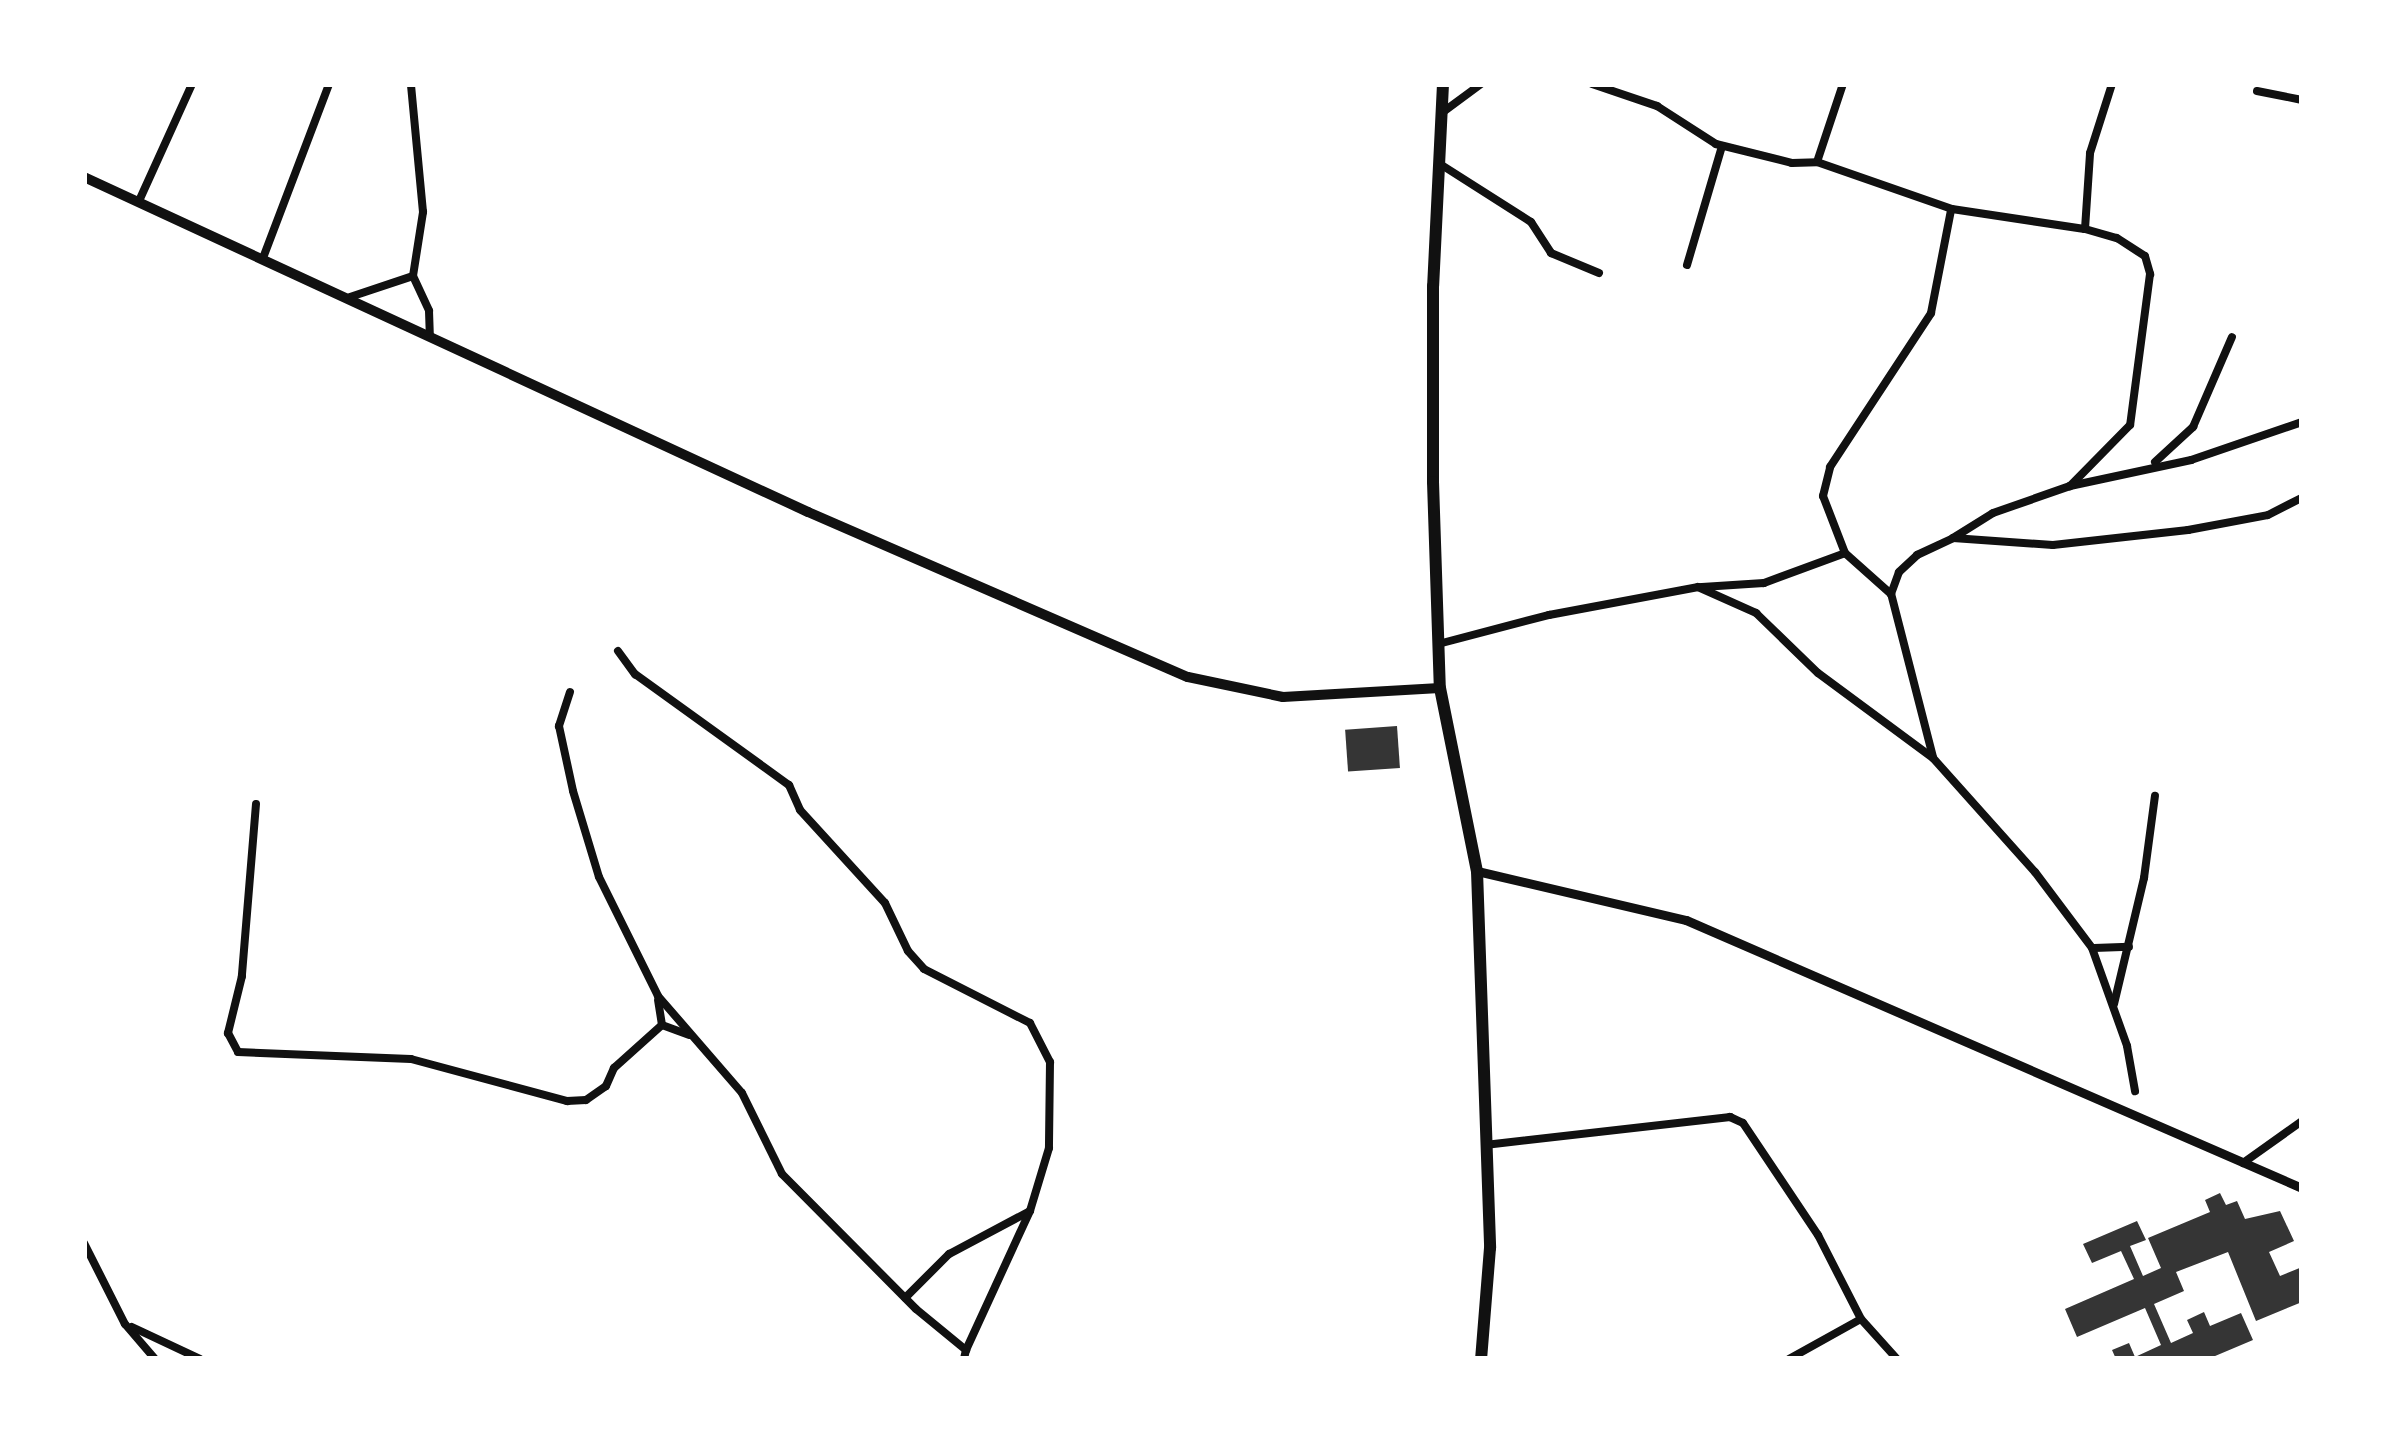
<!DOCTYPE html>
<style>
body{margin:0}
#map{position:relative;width:2386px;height:1443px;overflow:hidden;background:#fff;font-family:"Exo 2",sans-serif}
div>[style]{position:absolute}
.building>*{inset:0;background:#353535;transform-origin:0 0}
.minor>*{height:8px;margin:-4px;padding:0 4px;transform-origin:4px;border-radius:4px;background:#111}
.tertiary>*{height:9px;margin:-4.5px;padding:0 4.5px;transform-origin:4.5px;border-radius:4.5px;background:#111}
.secondary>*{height:10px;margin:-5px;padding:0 5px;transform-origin:5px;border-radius:5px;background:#111}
.primary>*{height:12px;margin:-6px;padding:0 6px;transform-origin:6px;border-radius:6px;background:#111}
span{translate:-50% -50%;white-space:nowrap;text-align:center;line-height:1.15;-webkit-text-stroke:12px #fff;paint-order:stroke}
.frame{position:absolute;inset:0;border:87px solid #fff;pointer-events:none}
</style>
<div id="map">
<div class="building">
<div style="left:1397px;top:726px;width:42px;height:52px;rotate:86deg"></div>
<div style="clip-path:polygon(2220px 1193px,2226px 1205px,2237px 1201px,2245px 1219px,2280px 1211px,2294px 1241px,2269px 1252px,2280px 1276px,2302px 1267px,2302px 1302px,2256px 1321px,2228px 1252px,2176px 1272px,2184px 1291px,2154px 1304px,2171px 1343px,2193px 1333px,2187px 1320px,2204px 1312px,2210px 1326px,2241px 1313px,2253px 1340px,2208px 1359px,2116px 1359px,2112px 1350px,2129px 1343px,2135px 1357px,2161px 1345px,2145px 1308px,2077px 1337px,2065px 1309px,2134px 1279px,2121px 1251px,2092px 1263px,2083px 1244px,2137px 1221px,2146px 1240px,2130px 1246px,2143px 1276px,2161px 1268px,2148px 1238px,2210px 1212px,2205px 1200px)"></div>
</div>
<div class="minor">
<div style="left:1592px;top:84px;width:69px;rotate:18.7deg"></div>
<div style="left:1657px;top:106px;width:70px;rotate:32.8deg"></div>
<div style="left:1716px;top:144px;width:78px;rotate:14deg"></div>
<div style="left:1792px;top:163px;width:25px;rotate:-2deg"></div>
<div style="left:1817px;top:162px;width:143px;rotate:19.2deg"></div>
<div style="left:1952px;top:209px;width:134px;rotate:8.6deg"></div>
<div style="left:2085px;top:229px;width:33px;rotate:16deg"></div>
<div style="left:2117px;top:238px;width:33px;rotate:33deg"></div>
<div style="left:2145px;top:256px;width:19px;rotate:74deg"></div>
<div style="left:2150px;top:274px;width:152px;rotate:97.5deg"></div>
<div style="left:2130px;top:425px;width:86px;rotate:134.5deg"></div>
<div style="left:2257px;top:91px;width:46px;rotate:11.3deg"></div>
<div style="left:1443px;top:112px;width:47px;rotate:-36.4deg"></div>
<div style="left:1817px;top:162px;width:82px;rotate:-71.6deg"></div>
<div style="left:1440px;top:164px;width:108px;rotate:32.5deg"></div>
<div style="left:1531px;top:222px;width:37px;rotate:57deg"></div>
<div style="left:1551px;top:253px;width:52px;rotate:22.6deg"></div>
<div style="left:139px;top:201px;width:128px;rotate:-65.6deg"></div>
<div style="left:2085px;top:229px;width:76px;rotate:-86.2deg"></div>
<div style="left:2090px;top:153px;width:72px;rotate:-72.3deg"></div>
<div style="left:263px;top:258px;width:186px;rotate:-69.2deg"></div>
<div style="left:1687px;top:265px;width:124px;rotate:-73.6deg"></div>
<div style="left:413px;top:276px;width:38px;rotate:65deg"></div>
<div style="left:429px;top:311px;width:23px;rotate:88deg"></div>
<div style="left:350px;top:297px;width:66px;rotate:-18.4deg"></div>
<div style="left:413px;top:276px;width:65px;rotate:-81.1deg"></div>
<div style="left:423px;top:212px;width:129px;rotate:-95.4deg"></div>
<div style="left:2155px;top:462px;width:52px;rotate:-42.6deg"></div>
<div style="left:2193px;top:427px;width:98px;rotate:-66.6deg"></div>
<div style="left:1953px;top:538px;width:47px;rotate:-32deg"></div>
<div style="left:1993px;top:513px;width:82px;rotate:-19.3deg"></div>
<div style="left:2070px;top:486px;width:124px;rotate:-12.1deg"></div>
<div style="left:2191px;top:460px;width:117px;rotate:-18.9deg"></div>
<div style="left:1702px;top:587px;width:62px;rotate:-3.7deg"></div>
<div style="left:1764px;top:583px;width:86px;rotate:-20.3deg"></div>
<div style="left:1891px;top:594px;width:62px;rotate:-138.3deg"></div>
<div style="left:1845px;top:553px;width:61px;rotate:-111.1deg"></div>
<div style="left:1823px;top:496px;width:30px;rotate:-76deg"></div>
<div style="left:1830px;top:467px;width:184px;rotate:-56.7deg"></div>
<div style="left:1931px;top:313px;width:105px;rotate:-79deg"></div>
<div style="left:1442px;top:643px;width:111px;rotate:-14.7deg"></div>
<div style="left:1549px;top:615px;width:152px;rotate:-10.6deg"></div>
<div style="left:1698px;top:587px;width:64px;rotate:24.1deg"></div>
<div style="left:1756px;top:613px;width:86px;rotate:44.1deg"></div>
<div style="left:1818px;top:673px;width:143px;rotate:36.5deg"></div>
<div style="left:1933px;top:758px;width:153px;rotate:48.2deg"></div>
<div style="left:2035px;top:872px;width:95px;rotate:53.1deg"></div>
<div style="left:2092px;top:948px;width:104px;rotate:70.3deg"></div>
<div style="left:2127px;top:1046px;width:46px;rotate:79.9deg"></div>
<div style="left:618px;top:651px;width:29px;rotate:54deg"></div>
<div style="left:635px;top:674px;width:190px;rotate:35.8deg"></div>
<div style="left:789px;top:785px;width:27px;rotate:66deg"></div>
<div style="left:800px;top:810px;width:126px;rotate:47.6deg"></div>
<div style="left:885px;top:903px;width:53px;rotate:64.4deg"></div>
<div style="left:908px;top:951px;width:24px;rotate:48deg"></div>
<div style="left:924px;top:969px;width:119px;rotate:27deg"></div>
<div style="left:1030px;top:1023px;width:44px;rotate:62.9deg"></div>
<div style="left:1050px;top:1062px;width:86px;rotate:90.7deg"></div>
<div style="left:1049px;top:1148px;width:66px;rotate:106.8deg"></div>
<div style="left:1030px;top:1211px;width:92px;rotate:152deg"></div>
<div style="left:949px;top:1254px;width:62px;rotate:135deg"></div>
<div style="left:570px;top:692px;width:36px;rotate:108deg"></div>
<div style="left:559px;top:726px;width:66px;rotate:77.8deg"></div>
<div style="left:573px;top:791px;width:90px;rotate:73.2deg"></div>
<div style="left:599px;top:877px;width:133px;rotate:63.6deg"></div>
<div style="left:658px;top:996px;width:128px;rotate:49.1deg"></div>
<div style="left:742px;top:1093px;width:90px;rotate:63.7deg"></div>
<div style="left:782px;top:1174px;width:190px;rotate:45.2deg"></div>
<div style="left:916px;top:1309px;width:65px;rotate:39.4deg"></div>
<div style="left:966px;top:1350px;width:9px;rotate:103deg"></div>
<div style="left:1933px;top:757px;width:168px;rotate:-104.4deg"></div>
<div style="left:1891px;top:594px;width:23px;rotate:-70deg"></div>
<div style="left:1899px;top:572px;width:25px;rotate:-43deg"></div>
<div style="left:1917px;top:555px;width:40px;rotate:-25deg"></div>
<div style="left:1953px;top:538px;width:100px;rotate:4deg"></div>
<div style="left:2053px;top:545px;width:136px;rotate:-6.3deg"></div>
<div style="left:2188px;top:530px;width:81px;rotate:-10.6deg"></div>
<div style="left:2268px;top:515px;width:38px;rotate:-27deg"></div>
<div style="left:256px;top:804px;width:173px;rotate:94.7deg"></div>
<div style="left:242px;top:976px;width:59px;rotate:103.8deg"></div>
<div style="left:228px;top:1033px;width:21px;rotate:62deg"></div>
<div style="left:238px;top:1052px;width:173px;rotate:2.3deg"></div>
<div style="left:411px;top:1059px;width:162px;rotate:15.1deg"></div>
<div style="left:567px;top:1101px;width:19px;rotate:-3deg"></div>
<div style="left:586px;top:1100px;width:24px;rotate:-35deg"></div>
<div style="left:606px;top:1086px;width:20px;rotate:-66deg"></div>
<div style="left:614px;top:1068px;width:64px;rotate:-41.9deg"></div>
<div style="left:662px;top:1025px;width:25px;rotate:-99deg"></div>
<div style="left:2094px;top:948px;width:35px;rotate:-2deg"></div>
<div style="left:2114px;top:1004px;width:130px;rotate:-76.6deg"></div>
<div style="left:2144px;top:878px;width:83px;rotate:-82.4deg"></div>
<div style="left:662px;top:1025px;width:29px;rotate:20deg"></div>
<div style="left:1485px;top:1145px;width:247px;rotate:-6.5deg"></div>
<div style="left:1730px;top:1117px;width:14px;rotate:25deg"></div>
<div style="left:1743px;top:1123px;width:135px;rotate:56.2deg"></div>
<div style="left:1818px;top:1235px;width:94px;rotate:62.9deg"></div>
<div style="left:2243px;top:1163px;width:72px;rotate:-35.4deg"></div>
<div style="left:84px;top:1243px;width:91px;rotate:63.2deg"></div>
<div style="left:125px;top:1324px;width:46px;rotate:49.4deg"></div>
<div style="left:132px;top:1327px;width:75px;rotate:25.2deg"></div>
<div style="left:966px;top:1350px;width:153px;rotate:-65.3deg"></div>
<div style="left:1789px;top:1359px;width:82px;rotate:-29.1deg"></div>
<div style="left:1861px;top:1319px;width:54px;rotate:48deg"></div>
</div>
<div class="tertiary">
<div style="left:1477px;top:871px;width:215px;rotate:13.2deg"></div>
<div style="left:1686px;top:920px;width:672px;rotate:23.51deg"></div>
</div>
<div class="secondary">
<div style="left:84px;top:177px;width:798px;rotate:24.83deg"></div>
<div style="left:808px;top:512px;width:414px;rotate:23.5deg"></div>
<div style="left:1188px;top:677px;width:97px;rotate:11.9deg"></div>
<div style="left:1283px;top:697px;width:157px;rotate:-3.3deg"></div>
</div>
<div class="primary">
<div style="left:1443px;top:84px;width:202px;rotate:92.8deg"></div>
<div style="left:1433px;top:286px;width:196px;rotate:90deg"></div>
<div style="left:1433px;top:482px;width:206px;rotate:88.1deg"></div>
<div style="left:1440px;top:688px;width:187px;rotate:78.6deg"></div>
<div style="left:1477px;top:871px;width:377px;rotate:88deg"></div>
<div style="left:1490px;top:1248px;width:111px;rotate:94.6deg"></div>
</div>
<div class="frame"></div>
</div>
